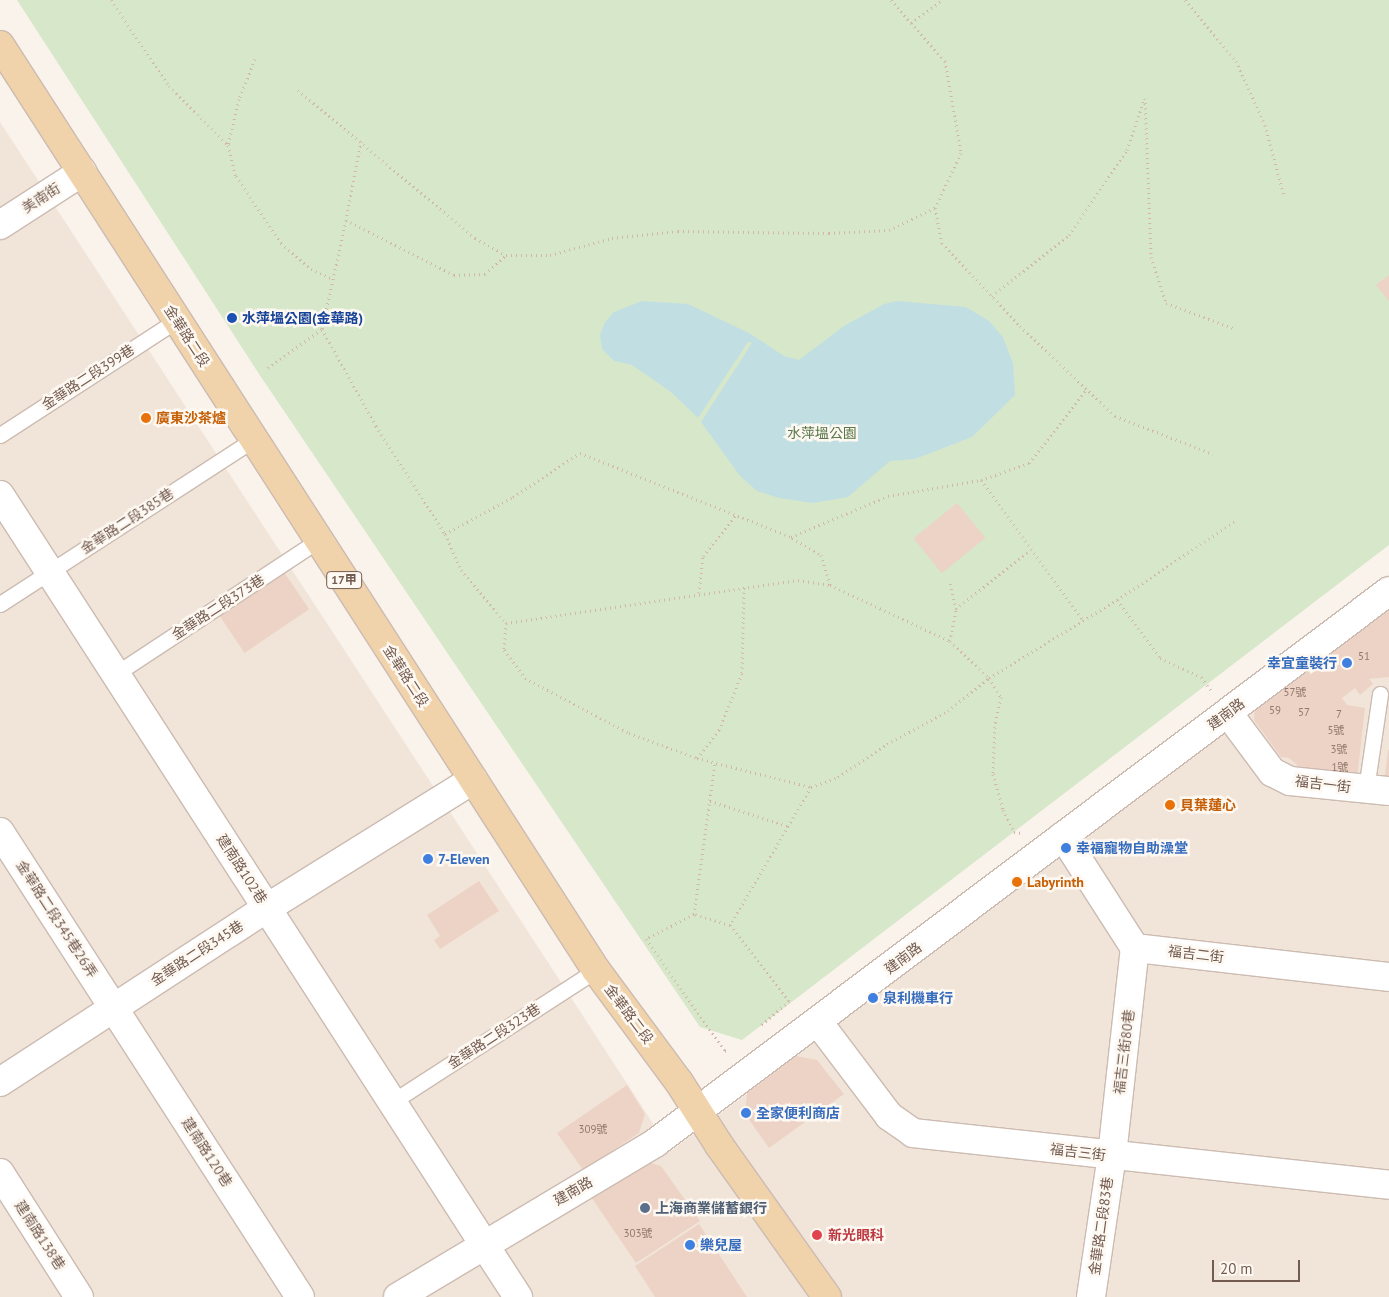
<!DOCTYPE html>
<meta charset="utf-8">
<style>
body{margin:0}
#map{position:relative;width:1389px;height:1297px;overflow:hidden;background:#faf3eb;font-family:"PT Sans","Noto Sans TC",sans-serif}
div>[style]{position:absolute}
.residential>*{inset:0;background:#f1e5da}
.green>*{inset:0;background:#d7e7ca}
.water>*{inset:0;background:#c1dfe2}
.building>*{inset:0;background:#edd3c5;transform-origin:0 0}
.path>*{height:3px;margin-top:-1.5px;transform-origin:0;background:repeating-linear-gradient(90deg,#d2b6a8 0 1px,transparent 0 5px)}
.roads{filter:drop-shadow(1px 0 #ccbbb1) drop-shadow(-1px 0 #ccbbb1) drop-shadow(0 1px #ccbbb1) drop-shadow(0 -1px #ccbbb1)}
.service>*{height:15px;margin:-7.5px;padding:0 7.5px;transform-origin:7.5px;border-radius:7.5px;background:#fff}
.minor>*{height:28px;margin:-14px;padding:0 14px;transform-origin:14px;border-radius:14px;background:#fff}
.primary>*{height:28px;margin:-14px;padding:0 14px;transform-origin:14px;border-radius:14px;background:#f1d3ab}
.dots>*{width:14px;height:14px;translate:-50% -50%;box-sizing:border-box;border:2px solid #fdf8f1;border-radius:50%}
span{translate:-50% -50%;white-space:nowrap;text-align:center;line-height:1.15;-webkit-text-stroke:5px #fdf8f1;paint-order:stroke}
.number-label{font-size:11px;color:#92796d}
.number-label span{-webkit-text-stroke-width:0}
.shield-label span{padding:1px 4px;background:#fdf8f1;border:1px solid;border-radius:4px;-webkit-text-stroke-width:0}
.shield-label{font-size:12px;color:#735b50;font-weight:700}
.street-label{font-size:14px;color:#735b50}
.transit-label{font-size:14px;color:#164399;font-weight:700}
.left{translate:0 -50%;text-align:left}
.food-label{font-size:14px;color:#c56008;font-weight:700}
.park-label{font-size:14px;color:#59774a}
.shop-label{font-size:14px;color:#366cbe;font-weight:700}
.right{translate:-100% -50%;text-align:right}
.service-label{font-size:14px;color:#4e5e75;font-weight:700}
.health-label{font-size:14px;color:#be3a42;font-weight:700}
.scale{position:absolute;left:1212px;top:1260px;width:88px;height:22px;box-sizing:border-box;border:2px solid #735b50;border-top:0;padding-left:6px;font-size:15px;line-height:18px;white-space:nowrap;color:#735b50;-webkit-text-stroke:4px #fdf8f1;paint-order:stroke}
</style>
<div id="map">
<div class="residential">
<div style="clip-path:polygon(0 122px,671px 1151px,1389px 606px,1389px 1297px,0 1297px)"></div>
</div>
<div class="green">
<div style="clip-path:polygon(17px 0,1389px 0,1389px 545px,742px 1040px,700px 1027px,259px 374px)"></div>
</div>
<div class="water">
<div style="clip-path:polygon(642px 301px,688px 304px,749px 333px,784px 356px,799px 360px,844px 326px,884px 304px,897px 301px,966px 307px,989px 321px,1003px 337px,1013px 363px,1015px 395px,972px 437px,915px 459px,890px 461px,848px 497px,813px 503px,779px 498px,757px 491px,740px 476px,701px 422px,752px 343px,748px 342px,698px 418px,671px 392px,632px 365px,614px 361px,602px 349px,600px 335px,605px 322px,614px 312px)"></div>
</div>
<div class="building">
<div style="clip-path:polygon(1389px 275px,1389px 301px,1376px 285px)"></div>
<div style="left:957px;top:503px;width:45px;height:56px;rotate:51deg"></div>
<div style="left:284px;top:572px;width:45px;height:78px;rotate:56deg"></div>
<div style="clip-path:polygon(1389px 600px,1389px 677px,1369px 679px,1373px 684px,1360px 695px,1355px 688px,1342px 698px,1347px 705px,1365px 708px,1357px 779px,1305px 772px,1289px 758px,1281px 757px,1254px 720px,1255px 700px)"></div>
<div style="clip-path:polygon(1388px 750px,1389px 750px,1389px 783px,1384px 783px)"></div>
<div style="clip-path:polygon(479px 881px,499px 911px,440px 949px,434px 940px,440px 936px,427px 915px)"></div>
<div style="clip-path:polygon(796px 1056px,817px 1060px,844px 1094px,769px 1148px,745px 1114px,747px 1093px)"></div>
<div style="clip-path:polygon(627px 1085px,645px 1114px,639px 1133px,583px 1170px,557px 1133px)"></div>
<div style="clip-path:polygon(641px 1160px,661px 1166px,700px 1221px,636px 1263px,589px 1194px)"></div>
<div style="clip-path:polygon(699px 1224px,747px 1297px,655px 1297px,635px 1266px)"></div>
</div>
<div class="path">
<div style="left:111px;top:0;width:104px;rotate:56deg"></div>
<div style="left:169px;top:86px;width:83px;rotate:45deg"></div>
<div style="left:891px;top:0;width:30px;rotate:49deg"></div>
<div style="left:911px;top:23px;width:39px;rotate:-36deg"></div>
<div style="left:1185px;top:0;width:80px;rotate:50.1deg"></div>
<div style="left:1236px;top:61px;width:70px;rotate:65.6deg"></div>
<div style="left:1265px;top:125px;width:73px;rotate:75deg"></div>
<div style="left:911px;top:23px;width:51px;rotate:48.2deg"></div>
<div style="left:945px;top:61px;width:93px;rotate:80.1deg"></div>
<div style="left:961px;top:153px;width:61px;rotate:115.3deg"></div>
<div style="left:935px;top:208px;width:36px;rotate:79deg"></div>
<div style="left:942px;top:243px;width:114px;rotate:46.8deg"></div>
<div style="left:1020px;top:326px;width:131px;rotate:43.5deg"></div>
<div style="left:1115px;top:416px;width:105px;rotate:21.2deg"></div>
<div style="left:255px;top:59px;width:43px;rotate:111.8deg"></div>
<div style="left:239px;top:99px;width:47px;rotate:103.4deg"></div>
<div style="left:228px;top:145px;width:32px;rotate:76deg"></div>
<div style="left:236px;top:176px;width:81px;rotate:56.1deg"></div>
<div style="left:281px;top:243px;width:40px;rotate:41deg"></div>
<div style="left:311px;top:269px;width:24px;rotate:24deg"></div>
<div style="left:298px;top:90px;width:231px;rotate:39.9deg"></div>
<div style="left:475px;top:238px;width:35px;rotate:29deg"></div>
<div style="left:506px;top:255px;width:44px"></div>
<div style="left:550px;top:255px;width:64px;rotate:-15.3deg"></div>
<div style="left:612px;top:238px;width:66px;rotate:-6.1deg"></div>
<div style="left:678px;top:231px;width:151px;rotate:0.8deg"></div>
<div style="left:829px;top:233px;width:60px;rotate:-2.9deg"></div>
<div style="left:889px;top:230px;width:51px;rotate:-25.6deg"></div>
<div style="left:1145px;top:98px;width:159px;rotate:87.8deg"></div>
<div style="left:1151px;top:257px;width:48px;rotate:71.9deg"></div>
<div style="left:1166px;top:303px;width:72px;rotate:20.5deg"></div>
<div style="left:361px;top:141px;width:80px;rotate:100.8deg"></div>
<div style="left:346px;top:220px;width:121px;rotate:27deg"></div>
<div style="left:454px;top:275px;width:31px;rotate:-2deg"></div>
<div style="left:485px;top:274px;width:28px;rotate:-42deg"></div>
<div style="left:346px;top:220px;width:112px;rotate:102.4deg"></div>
<div style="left:322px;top:329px;width:111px;rotate:60.9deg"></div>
<div style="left:376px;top:426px;width:128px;rotate:57.4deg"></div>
<div style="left:445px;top:534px;width:39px;rotate:66deg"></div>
<div style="left:461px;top:570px;width:70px;rotate:49.7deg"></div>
<div style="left:506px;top:623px;width:27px;rotate:94deg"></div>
<div style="left:504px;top:650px;width:35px;rotate:53deg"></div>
<div style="left:525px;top:678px;width:118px;rotate:27.9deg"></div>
<div style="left:629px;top:733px;width:72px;rotate:20.2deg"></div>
<div style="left:697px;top:758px;width:118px;rotate:14.3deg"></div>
<div style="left:811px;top:787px;width:160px;rotate:120.4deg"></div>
<div style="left:730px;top:925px;width:38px;rotate:-163deg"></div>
<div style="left:694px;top:914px;width:152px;rotate:-82.1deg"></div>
<div style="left:992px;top:296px;width:98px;rotate:-38.4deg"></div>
<div style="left:1069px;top:235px;width:103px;rotate:-55.7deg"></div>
<div style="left:1127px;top:150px;width:53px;rotate:-71.2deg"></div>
<div style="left:268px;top:368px;width:67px;rotate:-35.8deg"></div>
<div style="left:981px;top:480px;width:175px;rotate:53.9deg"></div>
<div style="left:445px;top:534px;width:77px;rotate:-28.6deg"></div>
<div style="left:513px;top:497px;width:80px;rotate:-33.3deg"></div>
<div style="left:580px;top:453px;width:227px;rotate:21.7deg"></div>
<div style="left:791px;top:537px;width:105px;rotate:-22.9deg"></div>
<div style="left:888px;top:496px;width:94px;rotate:-9.8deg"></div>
<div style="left:981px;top:480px;width:51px;rotate:-19.5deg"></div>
<div style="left:1029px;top:463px;width:94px;rotate:-51.9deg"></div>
<div style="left:792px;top:538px;width:34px;rotate:30deg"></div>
<div style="left:821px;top:555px;width:31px;rotate:73deg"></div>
<div style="left:699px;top:593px;width:37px;rotate:-84deg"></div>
<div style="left:703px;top:556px;width:54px;rotate:-51deg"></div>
<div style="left:1117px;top:600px;width:72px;rotate:53.4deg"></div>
<div style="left:1160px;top:658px;width:45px;rotate:24.9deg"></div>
<div style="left:1201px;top:677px;width:17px;rotate:54deg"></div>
<div style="left:956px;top:609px;width:95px;rotate:-38.6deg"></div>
<div style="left:506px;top:623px;width:295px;rotate:-8.4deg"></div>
<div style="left:798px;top:580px;width:32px;rotate:9deg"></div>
<div style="left:830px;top:585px;width:132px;rotate:25deg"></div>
<div style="left:950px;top:641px;width:54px;rotate:43.5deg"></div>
<div style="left:989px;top:678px;width:22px;rotate:58deg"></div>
<div style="left:1001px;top:697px;width:26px;rotate:103deg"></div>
<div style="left:995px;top:722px;width:52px;rotate:92.2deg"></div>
<div style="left:993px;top:774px;width:37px;rotate:74deg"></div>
<div style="left:1003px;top:810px;width:25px;rotate:63deg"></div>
<div style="left:1014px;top:832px;width:7px;rotate:8deg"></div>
<div style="left:950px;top:641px;width:33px;rotate:-79deg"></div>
<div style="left:956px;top:609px;width:28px;rotate:-103deg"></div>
<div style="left:697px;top:758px;width:36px;rotate:-52deg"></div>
<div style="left:719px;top:730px;width:61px;rotate:-68deg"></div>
<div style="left:742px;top:673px;width:86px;rotate:-88.7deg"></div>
<div style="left:811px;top:787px;width:29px;rotate:-20deg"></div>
<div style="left:838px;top:777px;width:59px;rotate:-34deg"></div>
<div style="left:887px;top:744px;width:69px;rotate:-28.4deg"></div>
<div style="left:948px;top:711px;width:53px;rotate:-38.8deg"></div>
<div style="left:989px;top:678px;width:150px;rotate:-31.4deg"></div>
<div style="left:1117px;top:600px;width:142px;rotate:-33.8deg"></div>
<div style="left:710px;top:801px;width:82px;rotate:17.8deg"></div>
<div style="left:694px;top:914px;width:54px;rotate:152.5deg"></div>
<div style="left:646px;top:939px;width:137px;rotate:54.8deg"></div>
<div style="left:725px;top:1051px;width:4px;rotate:-14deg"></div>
<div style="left:730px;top:925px;width:96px;rotate:52.2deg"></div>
<div style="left:789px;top:1001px;width:37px;rotate:139deg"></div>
</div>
<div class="roads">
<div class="service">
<div style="left:0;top:435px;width:211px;rotate:-33deg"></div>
<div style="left:0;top:604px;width:303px;rotate:-33deg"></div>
<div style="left:117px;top:673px;width:242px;rotate:-33.4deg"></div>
<div style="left:1366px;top:789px;width:96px;rotate:-81.6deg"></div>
<div style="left:392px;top:1102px;width:243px;rotate:-32.9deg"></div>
</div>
<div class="minor">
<div style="left:0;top:225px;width:98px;rotate:-32.9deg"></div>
<div style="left:0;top:495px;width:955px;rotate:57.14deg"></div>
<div style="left:1228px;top:713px;width:74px;rotate:53.3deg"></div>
<div style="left:1272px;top:772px;width:20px;rotate:27deg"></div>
<div style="left:1290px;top:781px;width:100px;rotate:5.8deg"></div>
<div style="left:0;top:832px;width:553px;rotate:57.17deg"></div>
<div style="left:1063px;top:836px;width:133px;rotate:57.3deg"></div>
<div style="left:1135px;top:948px;width:256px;rotate:6.5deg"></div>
<div style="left:818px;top:1022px;width:118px;rotate:52.9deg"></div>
<div style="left:889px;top:1116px;width:29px;rotate:35deg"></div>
<div style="left:913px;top:1133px;width:479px;rotate:6.2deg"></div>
<div style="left:0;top:1082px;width:319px;rotate:-33.1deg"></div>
<div style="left:267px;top:908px;width:243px;rotate:-31.9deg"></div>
<div style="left:0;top:1173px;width:147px;rotate:57.5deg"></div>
<div style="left:398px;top:1297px;width:300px;rotate:-30.9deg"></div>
<div style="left:655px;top:1143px;width:918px;rotate:-36.94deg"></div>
<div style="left:1091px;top:1297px;width:144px;rotate:-81.6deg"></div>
<div style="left:1112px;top:1155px;width:208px;rotate:-83.7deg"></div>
</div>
<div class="primary">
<div style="left:0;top:45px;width:1100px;rotate:57.21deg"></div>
<div style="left:596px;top:970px;width:139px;rotate:53.5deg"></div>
<div style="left:679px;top:1082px;width:75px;rotate:57.6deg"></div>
<div style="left:719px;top:1145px;width:186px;rotate:54.6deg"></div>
</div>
</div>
<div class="dots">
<div style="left:232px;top:318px;background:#1a4fb4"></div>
<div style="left:146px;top:418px;background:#e8710a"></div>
<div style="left:1347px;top:663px;background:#3f7fe0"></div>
<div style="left:1170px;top:805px;background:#e8710a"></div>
<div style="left:1066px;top:848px;background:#3f7fe0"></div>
<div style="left:428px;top:859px;background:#3f7fe0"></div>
<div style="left:1017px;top:882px;background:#e8710a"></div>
<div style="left:873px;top:998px;background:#3f7fe0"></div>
<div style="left:746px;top:1113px;background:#3f7fe0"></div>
<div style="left:645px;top:1208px;background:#5c6f8a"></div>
<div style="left:817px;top:1235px;background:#e0444e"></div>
<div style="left:690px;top:1245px;background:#3f7fe0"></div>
</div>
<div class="number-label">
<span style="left:1364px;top:656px">51</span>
<span style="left:1295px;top:692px">57號</span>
<span style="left:1275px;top:710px">59</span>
<span style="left:1304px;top:712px">57</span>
<span style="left:1339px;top:714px">7</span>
<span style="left:1336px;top:730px">5號</span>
<span style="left:1339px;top:749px">3號</span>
<span style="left:1340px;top:767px">1號</span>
<span style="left:593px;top:1129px">309號</span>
<span style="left:638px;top:1233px">303號</span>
</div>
<div class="shield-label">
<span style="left:344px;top:580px">17甲</span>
</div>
<div class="street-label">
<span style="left:41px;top:198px;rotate:-33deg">美南街</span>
<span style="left:187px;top:336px;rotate:57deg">金華路二段</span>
<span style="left:88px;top:377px;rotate:-33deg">金華路二段399巷</span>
<span style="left:127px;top:521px;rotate:-33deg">金華路二段385巷</span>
<span style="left:218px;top:607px;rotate:-33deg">金華路二段373巷</span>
<span style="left:406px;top:676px;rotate:57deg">金華路二段</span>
<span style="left:1226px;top:714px;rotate:-37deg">建南路</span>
<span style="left:1323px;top:784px;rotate:7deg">福吉一街</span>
<span style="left:242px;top:869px;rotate:57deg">建南路102巷</span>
<span style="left:57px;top:919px;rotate:57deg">金華路二段345巷26弄</span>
<span style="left:197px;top:953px;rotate:-33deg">金華路二段345巷</span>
<span style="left:1196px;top:954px;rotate:7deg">福吉二街</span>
<span style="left:903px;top:958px;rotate:-37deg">建南路</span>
<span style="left:629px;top:1014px;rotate:53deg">金華路二段</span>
<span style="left:494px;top:1036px;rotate:-33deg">金華路二段323巷</span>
<span style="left:1124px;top:1052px;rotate:-83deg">福吉三街80巷</span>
<span style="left:207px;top:1152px;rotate:57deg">建南路120巷</span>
<span style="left:1078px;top:1152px;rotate:7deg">福吉三街</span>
<span style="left:573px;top:1191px;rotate:-30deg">建南路</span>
<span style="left:1101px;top:1226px;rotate:-82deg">金華路二段83巷</span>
<span style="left:40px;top:1235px;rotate:57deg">建南路138巷</span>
</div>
<div class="transit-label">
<span class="left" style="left:242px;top:318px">水萍塭公園(金華路)</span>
</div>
<div class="food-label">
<span class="left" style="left:156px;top:418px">廣東沙茶爐</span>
<span class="left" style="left:1180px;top:805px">貝葉蓮心</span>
<span class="left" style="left:1027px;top:882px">Labyrinth</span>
</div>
<div class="park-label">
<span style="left:822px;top:433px">水萍塭公園</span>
</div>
<div class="shop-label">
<span class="right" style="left:1337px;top:663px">幸宜童裝行</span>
<span class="left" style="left:1076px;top:848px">幸福寵物自助澡堂</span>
<span class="left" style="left:438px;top:859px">7-Eleven</span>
<span class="left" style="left:883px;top:998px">泉利機車行</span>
<span class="left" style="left:756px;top:1113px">全家便利商店</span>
<span class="left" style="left:700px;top:1245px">樂兒屋</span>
</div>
<div class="service-label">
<span class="left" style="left:655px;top:1208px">上海商業儲蓄銀行</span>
</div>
<div class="health-label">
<span class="left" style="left:828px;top:1235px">新光眼科</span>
</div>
<div class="scale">20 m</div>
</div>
